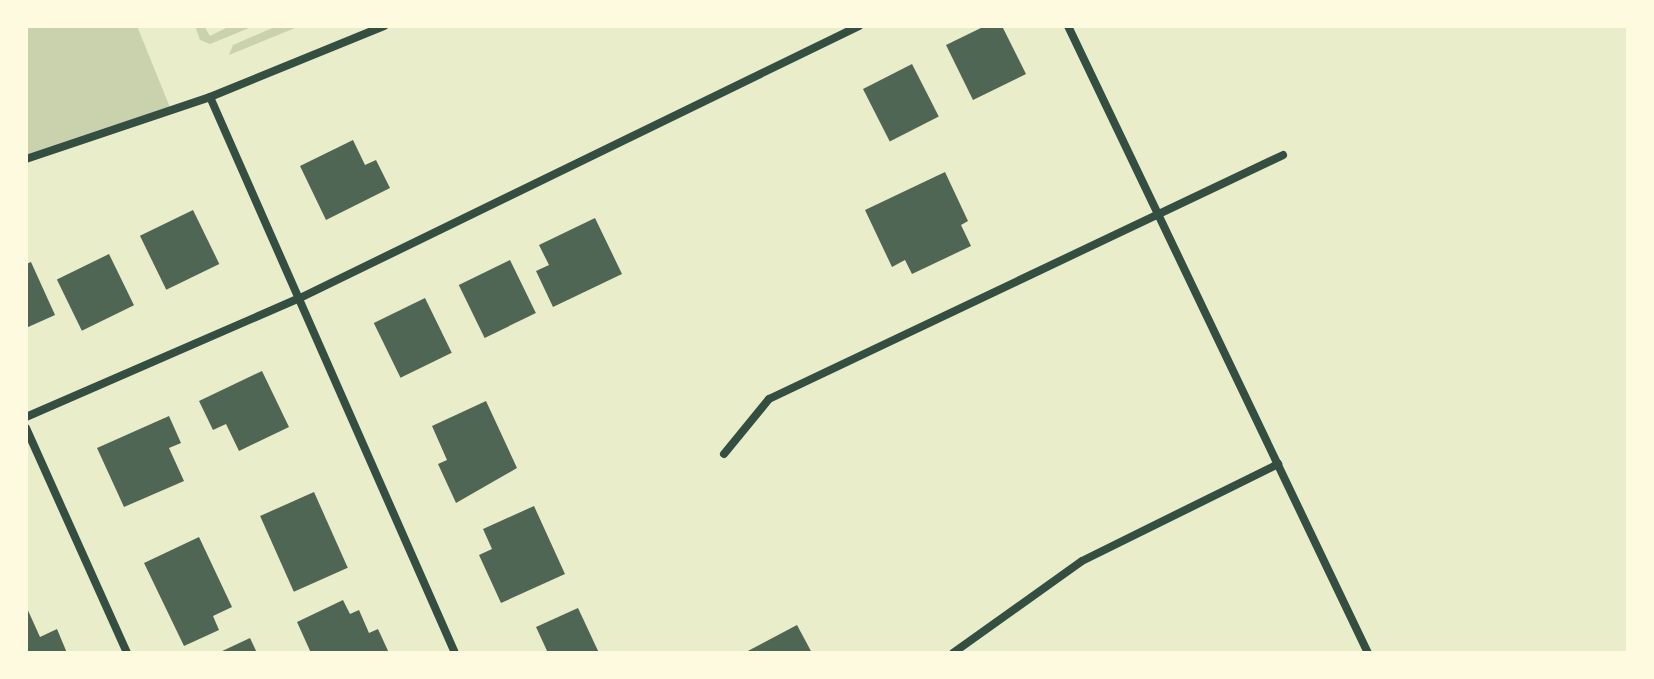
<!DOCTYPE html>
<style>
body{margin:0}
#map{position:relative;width:1654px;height:679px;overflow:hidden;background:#e9edc9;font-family:Commissioner,sans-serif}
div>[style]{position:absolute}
.green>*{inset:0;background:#cad2ad}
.building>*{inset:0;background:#4f6655;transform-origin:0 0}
.minor>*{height:8px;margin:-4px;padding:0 4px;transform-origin:4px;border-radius:4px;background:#344e41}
span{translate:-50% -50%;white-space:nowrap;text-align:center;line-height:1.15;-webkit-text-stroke:8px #fefae0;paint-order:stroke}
.frame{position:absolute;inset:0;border:28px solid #fefae0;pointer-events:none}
</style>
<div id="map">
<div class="green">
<div style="clip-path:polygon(26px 26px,137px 26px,171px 110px,26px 157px)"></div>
<div style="clip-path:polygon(195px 26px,204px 26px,210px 36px,230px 26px,254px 26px,210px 44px,200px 40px)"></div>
<div style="clip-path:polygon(277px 26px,300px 26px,229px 55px,233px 45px)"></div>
</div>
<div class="building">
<div style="clip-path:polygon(985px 26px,1002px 26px,1026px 74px,973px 100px,946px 45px)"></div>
<div style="left:912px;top:64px;width:59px;height:55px;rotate:63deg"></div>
<div style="clip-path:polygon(353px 140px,365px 165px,376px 160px,390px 188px,326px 220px,300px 166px)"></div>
<div style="clip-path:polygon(945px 172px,968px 221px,961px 225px,971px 246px,912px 274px,905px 260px,892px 267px,865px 210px)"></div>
<div style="left:193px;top:210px;width:60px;height:59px;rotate:64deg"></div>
<div style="clip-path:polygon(595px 218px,622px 274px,553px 307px,536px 271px,549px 265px,539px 245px)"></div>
<div style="left:109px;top:254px;width:57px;height:58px;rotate:64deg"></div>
<div style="left:510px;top:260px;width:59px;height:57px;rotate:64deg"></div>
<div style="clip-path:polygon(31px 262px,55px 315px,26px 328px,26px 264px)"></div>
<div style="left:425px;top:298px;width:61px;height:57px;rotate:64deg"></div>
<div style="clip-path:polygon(262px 371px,289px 427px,239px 451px,226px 424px,213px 430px,199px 401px)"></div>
<div style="clip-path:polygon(486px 401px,517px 468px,456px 503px,438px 464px,447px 460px,432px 426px)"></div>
<div style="clip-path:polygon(169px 416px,181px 443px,169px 448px,184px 481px,124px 507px,97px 448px)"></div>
<div style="left:314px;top:492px;width:83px;height:59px;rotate:66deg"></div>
<div style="clip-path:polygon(534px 506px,565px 574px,501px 603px,479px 555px,492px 549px,483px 529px)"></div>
<div style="clip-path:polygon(199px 537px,232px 607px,213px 616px,219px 630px,184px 646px,144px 563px)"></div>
<div style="clip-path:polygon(343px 600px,350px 614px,359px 610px,369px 633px,378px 629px,389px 653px,311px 653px,297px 622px)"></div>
<div style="clip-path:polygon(26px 606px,40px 637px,57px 629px,67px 653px,26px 653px)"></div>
<div style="clip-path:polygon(578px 608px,599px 653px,548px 653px,536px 627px)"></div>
<div style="clip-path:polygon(797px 625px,812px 653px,744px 653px)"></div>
<div style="clip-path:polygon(250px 638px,257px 653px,218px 653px)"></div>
</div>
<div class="minor">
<div style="left:1068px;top:26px;width:695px;rotate:64.43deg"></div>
<div style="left:210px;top:97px;width:608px;rotate:66.22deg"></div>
<div style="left:26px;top:159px;width:194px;rotate:-18.6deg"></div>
<div style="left:210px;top:97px;width:188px;rotate:-22.2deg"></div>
<div style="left:26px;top:417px;width:299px;rotate:-23.5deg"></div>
<div style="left:300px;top:298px;width:622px;rotate:-25.95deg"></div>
<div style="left:26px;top:428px;width:247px;rotate:65.8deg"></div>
<div style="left:724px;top:454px;width:71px;rotate:-50.7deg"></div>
<div style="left:769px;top:399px;width:569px;rotate:-25.39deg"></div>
<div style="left:953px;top:653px;width:158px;rotate:-35.5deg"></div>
<div style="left:1082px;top:561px;width:219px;rotate:-26.3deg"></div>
</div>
<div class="frame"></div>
</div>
